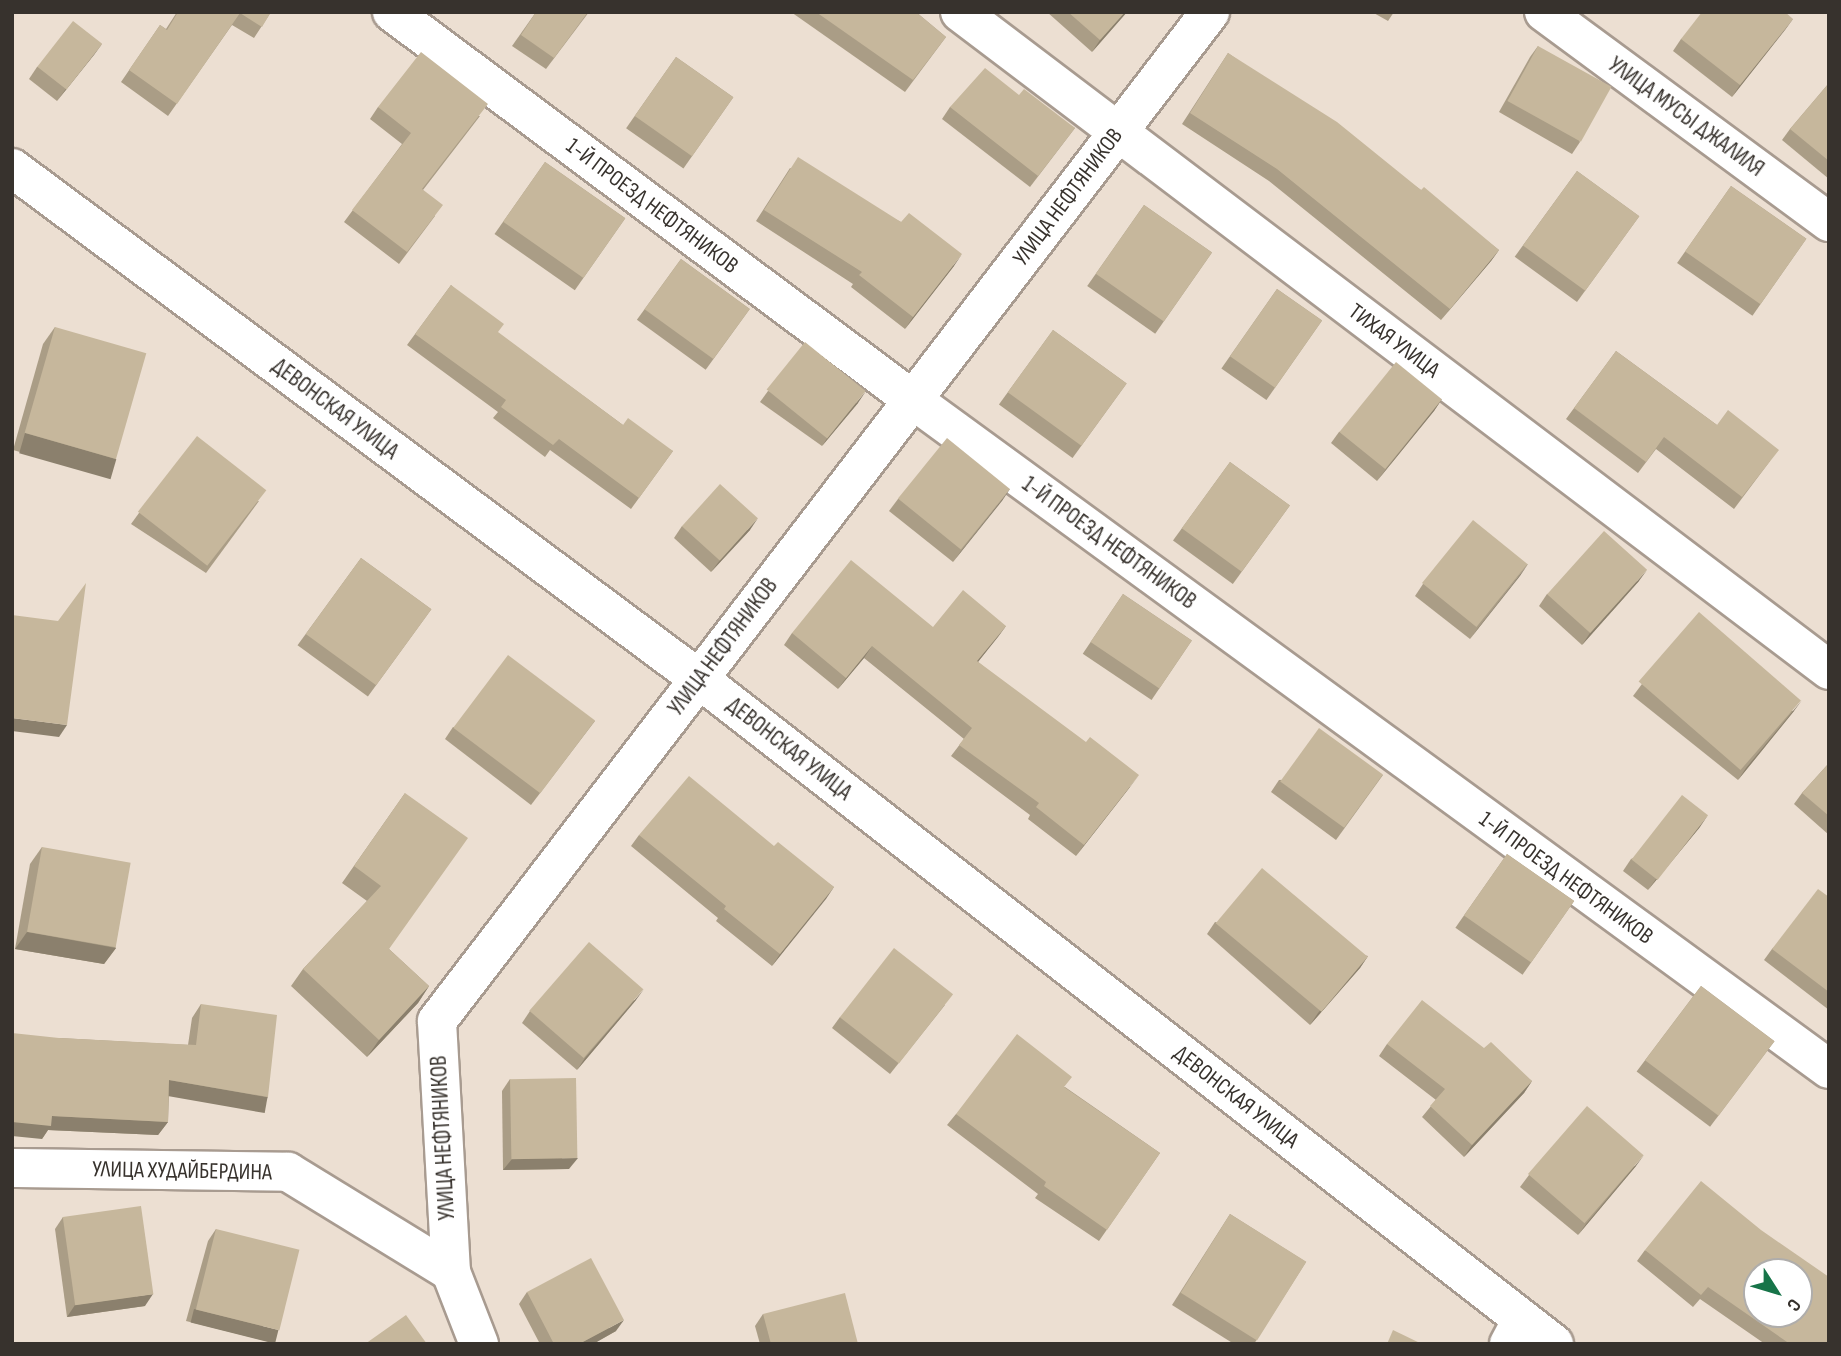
<!DOCTYPE html>
<meta charset="utf-8">
<style>
body{margin:0}
#map{position:relative;width:1841px;height:1356px;overflow:hidden;background:#ecdfd2;font-family:"Sofia Sans Condensed",sans-serif}
div>[style]{position:absolute}
.roads{filter:drop-shadow(2px 0 #a89b90) drop-shadow(-2px 0 #a89b90) drop-shadow(0 2px #a89b90) drop-shadow(0 -2px #a89b90)}
.street>*{height:38px;margin:-19px;padding:0 19px;transform-origin:19px;border-radius:19px;background:#fff}
.secondary>*{height:38px;margin:-19px;padding:0 19px;transform-origin:19px;border-radius:19px;background:#fff}
.wall>*{inset:0;background:#aa9d86;transform-origin:0 0}
.shaded-wall>*{inset:0;background:#8b806d;transform-origin:0 0}
.building>*{inset:0;background:#c6b79c;transform-origin:0 0}
span{translate:-50% -50%;white-space:nowrap;text-align:center;line-height:1.15;-webkit-text-stroke:7px #fff;paint-order:stroke}
.street-label{font-size:23px;color:#37322d}
.frame{position:absolute;inset:0;border:14px solid #37322d;pointer-events:none}
.north{position:absolute;left:1743px;top:1258px;width:70px;height:70px;box-sizing:border-box;background:#fff;border:2px solid #afadab;border-radius:50%;rotate:127deg;font-size:19px;font-weight:700;line-height:28px;text-align:center;color:#37322d}
.north::after{content:'';display:block;margin:auto;width:24px;height:32px;background:#177449;clip-path:polygon(50% 0,100% 100%,50% 72%,0 100%)}
</style>
<div id="map">
<div class="roads">
<div class="street">
<div style="left:392px;top:12px;width:650px;rotate:36.68deg"></div>
<div style="left:913px;top:400px;width:1134px;rotate:36.14deg"></div>
<div style="left:960px;top:12px;width:1090px;rotate:37.13deg"></div>
<div style="left:1544px;top:12px;width:354px;rotate:36.4deg"></div>
<div style="left:12px;top:1168px;width:276px;rotate:0.8deg"></div>
<div style="left:288px;top:1172px;width:191px;rotate:31.5deg"></div>
<div style="left:479px;top:1344px;width:77px;rotate:-111.3deg"></div>
<div style="left:451px;top:1272px;width:251px;rotate:-93.2deg"></div>
<div style="left:437px;top:1021px;width:1271px;rotate:-52.54deg"></div>
<div style="left:1509px;top:1344px;width:27px;rotate:-62deg"></div>
</div>
<div class="secondary">
<div style="left:12px;top:168px;width:856px;rotate:36.64deg"></div>
<div style="left:699px;top:679px;width:1083px;rotate:37.87deg"></div>
</div>
</div>
<div class="wall">
<div style="clip-path:polygon(177px 12px,271px 12px,254px 38px,232px 25px,168px 116px,121px 82px,160px 25px,166px 29px)"></div>
<div style="clip-path:polygon(536px 12px,589px 12px,546px 69px,512px 46px)"></div>
<div style="clip-path:polygon(791px 12px,916px 12px,946px 37px,905px 92px)"></div>
<div style="clip-path:polygon(1047px 12px,1127px 12px,1092px 52px)"></div>
<div style="clip-path:polygon(1372px 12px,1394px 12px,1388px 21px)"></div>
<div style="clip-path:polygon(1793px 19px,1732px 97px,1673px 51px,1681px 39px)"></div>
<div style="clip-path:polygon(102px 44px,57px 101px,29px 79px,37px 67px)"></div>
<div style="clip-path:polygon(1538px 46px,1580px 142px,1572px 154px,1499px 112px,1530px 57px)"></div>
<div style="clip-path:polygon(1228px 53px,1421px 190px,1499px 250px,1491px 261px,1441px 320px,1269px 181px,1182px 124px)"></div>
<div style="left:676px;top:57px;width:70px;height:87px;rotate:35deg"></div>
<div style="clip-path:polygon(1829px 83px,1829px 179px,1782px 140px,1790px 129px)"></div>
<div style="clip-path:polygon(1019px 95px,1075px 128px,1030px 187px,942px 119px,950px 107px)"></div>
<div style="clip-path:polygon(378px 107px,480px 116px,423px 190px,435px 216px,399px 264px,344px 222px,402px 144px,370px 119px)"></div>
<div style="left:545px;top:162px;width:98px;height:88px;rotate:35deg"></div>
<div style="clip-path:polygon(790px 168px,901px 222px,954px 266px,905px 329px,851px 287px,853px 284px,756px 221px)"></div>
<div style="left:1577px;top:171px;width:77px;height:106px;rotate:36deg"></div>
<div style="left:1731px;top:186px;width:92px;height:94px;rotate:35deg"></div>
<div style="left:1144px;top:205px;width:83px;height:99px;rotate:35deg"></div>
<div style="left:681px;top:259px;width:85px;height:75px;rotate:36deg"></div>
<div style="clip-path:polygon(451px 285px,498px 333px,623px 425px,673px 451px,631px 509px,550px 450px,545px 457px,493px 418px,498px 412px,407px 345px)"></div>
<div style="left:1277px;top:289px;width:55px;height:97px;rotate:35deg"></div>
<div style="clip-path:polygon(55px 327px,116px 459px,104px 476px,13px 450px,43px 344px)"></div>
<div style="left:1053px;top:330px;width:91px;height:92px;rotate:36deg"></div>
<div style="clip-path:polygon(1616px 351px,1717px 425px,1770px 461px,1734px 509px,1656px 449px,1638px 473px,1566px 419px)"></div>
<div style="clip-path:polygon(768px 391px,858px 403px,822px 446px,760px 402px)"></div>
<div style="clip-path:polygon(1442px 399px,1434px 411px,1377px 481px,1331px 443px,1339px 432px)"></div>
<div style="left:1230px;top:462px;width:74px;height:97px;rotate:36deg"></div>
<div style="clip-path:polygon(1010px 489px,953px 562px,889px 511px,898px 499px)"></div>
<div style="clip-path:polygon(259px 501px,206px 573px,131px 524px,139px 513px)"></div>
<div style="clip-path:polygon(682px 526px,750px 530px,711px 572px,674px 538px)"></div>
<div style="left:361px;top:558px;width:87px;height:108px;rotate:36deg"></div>
<div style="clip-path:polygon(1528px 564px,1470px 639px,1415px 596px,1423px 584px)"></div>
<div style="clip-path:polygon(1639px 581px,1582px 645px,1539px 606px,1547px 594px)"></div>
<div style="left:1123px;top:594px;width:83px;height:72px;rotate:34deg"></div>
<div style="clip-path:polygon(1006px 626px,978px 662px,1130px 787px,1076px 856px,1028px 819px,1030px 815px,951px 756px,964px 739px,864px 658px,838px 689px,784px 645px,792px 633px,933px 627px)"></div>
<div style="clip-path:polygon(1642px 684px,1794px 711px,1738px 780px,1633px 696px)"></div>
<div style="clip-path:polygon(595px 721px,531px 805px,445px 739px,453px 727px)"></div>
<div style="clip-path:polygon(1829px 763px,1829px 835px,1794px 804px,1802px 793px)"></div>
<div style="clip-path:polygon(1383px 775px,1336px 840px,1271px 792px,1279px 780px)"></div>
<div style="clip-path:polygon(405px 793px,389px 949px,429px 986px,418px 1003px,367px 1057px,291px 986px,303px 969px,367px 901px,342px 883px)"></div>
<div style="clip-path:polygon(1700px 827px,1648px 890px,1623px 871px,1631px 859px)"></div>
<div style="clip-path:polygon(639px 835px,774px 846px,834px 887px,772px 966px,716px 921px,718px 918px,631px 846px)"></div>
<div style="clip-path:polygon(42px 847px,116px 948px,104px 964px,15px 949px,30px 864px)"></div>
<div style="left:1507px;top:854px;width:82px;height:90px;rotate:35deg"></div>
<div style="clip-path:polygon(1829px 897px,1829px 1010px,1764px 960px,1772px 949px)"></div>
<div style="clip-path:polygon(1215px 922px,1368px 956px,1360px 968px,1310px 1025px,1207px 934px)"></div>
<div style="left:1701px;top:986px;width:92px;height:107px;rotate:37deg"></div>
<div style="clip-path:polygon(636px 1000px,577px 1070px,522px 1023px,530px 1011px)"></div>
<div style="clip-path:polygon(201px 1004px,268px 1097px,259px 1110px,169px 1094px,168px 1122px,158px 1135px,48px 1130px,42px 1139px,59px 1038px,188px 1045px,192px 1018px)"></div>
<div style="clip-path:polygon(945px 1005px,890px 1074px,832px 1028px,840px 1017px)"></div>
<div style="clip-path:polygon(1387px 1044px,1484px 1048px,1532px 1081px,1524px 1093px,1464px 1157px,1422px 1117px,1436px 1100px,1379px 1056px)"></div>
<div style="clip-path:polygon(510px 1079px,569px 1169px,503px 1170px,502px 1091px)"></div>
<div style="clip-path:polygon(1065px 1087px,1160px 1153px,1099px 1241px,1035px 1198px,1038px 1194px,947px 1125px,956px 1114px)"></div>
<div style="clip-path:polygon(1636px 1166px,1578px 1235px,1520px 1187px,1529px 1175px)"></div>
<div style="clip-path:polygon(1230px 1214px,1306px 1262px,1254px 1344px,1234px 1344px,1172px 1305px)"></div>
<div style="clip-path:polygon(63px 1217px,145px 1306px,67px 1317px,55px 1229px)"></div>
<div style="clip-path:polygon(216px 1229px,270px 1342px,186px 1321px,208px 1241px)"></div>
<div style="clip-path:polygon(1645px 1250px,1829px 1344px,1765px 1344px,1700px 1299px,1693px 1307px,1637px 1261px)"></div>
<div style="clip-path:polygon(527px 1292px,616px 1331px,593px 1344px,540px 1344px,519px 1304px)"></div>
<div style="clip-path:polygon(763px 1314px,858px 1344px,760px 1344px,755px 1326px)"></div>
</div>
<div class="shaded-wall">
<div style="clip-path:polygon(1125px 12px,1127px 12px,1092px 52px,1100px 40px)"></div>
<div style="clip-path:polygon(1793px 19px,1785px 30px,1732px 97px,1740px 85px)"></div>
<div style="clip-path:polygon(102px 44px,94px 55px,57px 101px,65px 90px)"></div>
<div style="clip-path:polygon(1499px 250px,1491px 261px,1441px 320px,1450px 309px)"></div>
<div style="clip-path:polygon(962px 254px,954px 266px,905px 329px,913px 317px)"></div>
<div style="clip-path:polygon(866px 391px,858px 403px,822px 446px,830px 434px)"></div>
<div style="clip-path:polygon(1442px 399px,1434px 411px,1377px 481px,1386px 469px)"></div>
<div style="left:25px;top:433px;width:95px;height:21px;rotate:16deg"></div>
<div style="clip-path:polygon(1010px 489px,1002px 501px,953px 562px,961px 551px)"></div>
<div style="clip-path:polygon(758px 518px,750px 530px,711px 572px,720px 560px)"></div>
<div style="clip-path:polygon(1528px 564px,1520px 576px,1470px 639px,1478px 628px)"></div>
<div style="clip-path:polygon(1647px 570px,1639px 581px,1582px 645px,1590px 633px)"></div>
<div style="clip-path:polygon(1006px 626px,998px 637px,969px 673px,977px 661px)"></div>
<div style="clip-path:polygon(872px 646px,864px 658px,838px 689px,846px 678px)"></div>
<div style="clip-path:polygon(1802px 700px,1794px 711px,1738px 780px,1746px 768px)"></div>
<div style="clip-path:polygon(12px 718px,67px 725px,59px 737px,12px 731px)"></div>
<div style="clip-path:polygon(1139px 775px,1130px 787px,1076px 856px,1084px 845px)"></div>
<div style="clip-path:polygon(1708px 815px,1700px 827px,1648px 890px,1656px 879px)"></div>
<div style="clip-path:polygon(834px 887px,826px 899px,772px 966px,780px 954px)"></div>
<div style="clip-path:polygon(27px 932px,116px 948px,104px 964px,15px 949px)"></div>
<div style="clip-path:polygon(1368px 956px,1360px 968px,1310px 1025px,1318px 1013px)"></div>
<div style="clip-path:polygon(429px 986px,418px 1003px,367px 1057px,379px 1040px)"></div>
<div style="clip-path:polygon(644px 989px,636px 1000px,577px 1070px,585px 1058px)"></div>
<div style="left:169px;top:1080px;width:100px;height:16px;rotate:10deg"></div>
<div style="clip-path:polygon(1532px 1081px,1524px 1093px,1464px 1157px,1472px 1145px)"></div>
<div style="clip-path:polygon(52px 1116px,168px 1122px,158px 1135px,48px 1130px,42px 1139px,12px 1136px,12px 1122px)"></div>
<div style="clip-path:polygon(1644px 1155px,1636px 1166px,1578px 1235px,1586px 1224px)"></div>
<div style="clip-path:polygon(578px 1158px,569px 1169px,503px 1170px,512px 1159px)"></div>
<div style="clip-path:polygon(153px 1294px,145px 1306px,67px 1317px,75px 1305px)"></div>
<div style="left:194px;top:1309px;width:87px;height:14px;rotate:14deg"></div>
<div style="clip-path:polygon(624px 1320px,616px 1331px,593px 1344px,579px 1344px)"></div>
</div>
<div class="building">
<div style="clip-path:polygon(178px 12px,271px 12px,262px 27px,240px 13px,177px 104px,129px 70px,160px 25px,167px 30px)"></div>
<div style="clip-path:polygon(536px 12px,588px 12px,554px 58px,521px 35px)"></div>
<div style="clip-path:polygon(816px 12px,916px 12px,946px 37px,913px 80px)"></div>
<div style="clip-path:polygon(1068px 12px,1125px 12px,1100px 40px)"></div>
<div style="clip-path:polygon(1702px 12px,1785px 12px,1793px 19px,1740px 85px,1681px 39px)"></div>
<div style="left:73px;top:21px;width:37px;height:58px;rotate:38deg"></div>
<div style="left:1538px;top:46px;width:84px;height:63px;rotate:29deg"></div>
<div style="clip-path:polygon(421px 52px,488px 104px,422px 189px,443px 205px,407px 252px,352px 210px,411px 133px,378px 107px)"></div>
<div style="clip-path:polygon(1228px 53px,1337px 122px,1421px 190px,1424px 187px,1499px 250px,1450px 309px,1277px 169px,1190px 113px)"></div>
<div style="left:676px;top:57px;width:70px;height:72px;rotate:35deg"></div>
<div style="clip-path:polygon(985px 68px,1019px 95px,1024px 89px,1075px 128px,1038px 176px,950px 107px)"></div>
<div style="clip-path:polygon(1829px 83px,1829px 161px,1790px 129px)"></div>
<div style="clip-path:polygon(798px 157px,901px 222px,909px 213px,962px 254px,913px 317px,859px 275px,862px 272px,764px 210px)"></div>
<div style="left:545px;top:162px;width:98px;height:73px;rotate:35deg"></div>
<div style="left:1577px;top:171px;width:77px;height:92px;rotate:36deg"></div>
<div style="left:1731px;top:186px;width:92px;height:80px;rotate:35deg"></div>
<div style="left:1144px;top:205px;width:83px;height:84px;rotate:35deg"></div>
<div style="left:681px;top:259px;width:85px;height:62px;rotate:36deg"></div>
<div style="clip-path:polygon(451px 285px,504px 324px,498px 332px,623px 425px,628px 418px,673px 451px,639px 498px,559px 439px,553px 445px,501px 407px,506px 400px,415px 334px)"></div>
<div style="left:1277px;top:289px;width:55px;height:82px;rotate:35deg"></div>
<div style="left:55px;top:327px;width:95px;height:110px;rotate:16deg"></div>
<div style="left:1053px;top:330px;width:91px;height:77px;rotate:36deg"></div>
<div style="left:805px;top:342px;width:78px;height:61px;rotate:39deg"></div>
<div style="clip-path:polygon(1616px 351px,1717px 425px,1728px 410px,1779px 450px,1742px 497px,1664px 437px,1646px 462px,1574px 408px)"></div>
<div style="left:1396px;top:362px;width:59px;height:90px;rotate:39deg"></div>
<div style="left:197px;top:436px;width:88px;height:96px;rotate:38deg"></div>
<div style="left:947px;top:438px;width:81px;height:78px;rotate:39deg"></div>
<div style="left:1230px;top:462px;width:74px;height:82px;rotate:36deg"></div>
<div style="left:720px;top:484px;width:51px;height:57px;rotate:42deg"></div>
<div style="left:1473px;top:520px;width:70px;height:81px;rotate:39deg"></div>
<div style="left:1604px;top:531px;width:58px;height:85px;rotate:42deg"></div>
<div style="left:361px;top:558px;width:87px;height:94px;rotate:36deg"></div>
<div style="clip-path:polygon(851px 560px,933px 627px,963px 590px,1006px 626px,977px 661px,1086px 742px,1090px 737px,1139px 775px,1084px 845px,1036px 807px,1039px 803px,959px 745px,972px 728px,872px 646px,846px 678px,792px 633px)"></div>
<div style="clip-path:polygon(86px 583px,67px 725px,12px 718px,12px 615px,58px 621px)"></div>
<div style="left:1123px;top:594px;width:83px;height:58px;rotate:34deg"></div>
<div style="left:1699px;top:612px;width:135px;height:92px;rotate:41deg"></div>
<div style="left:508px;top:655px;width:109px;height:91px;rotate:37deg"></div>
<div style="left:1319px;top:728px;width:79px;height:66px;rotate:36deg"></div>
<div style="clip-path:polygon(1829px 763px,1829px 816px,1802px 793px)"></div>
<div style="clip-path:polygon(689px 776px,774px 846px,778px 842px,834px 887px,780px 954px,724px 909px,726px 906px,639px 835px)"></div>
<div style="clip-path:polygon(405px 793px,468px 838px,389px 949px,429px 986px,379px 1040px,303px 969px,381px 886px,354px 866px)"></div>
<div style="left:1682px;top:795px;width:33px;height:82px;rotate:38deg"></div>
<div style="left:42px;top:847px;width:90px;height:86px;rotate:10deg"></div>
<div style="left:1507px;top:854px;width:82px;height:75px;rotate:35deg"></div>
<div style="left:1262px;top:868px;width:138px;height:72px;rotate:40deg"></div>
<div style="clip-path:polygon(1818px 889px,1829px 897px,1829px 992px,1772px 949px)"></div>
<div style="left:589px;top:942px;width:72px;height:91px;rotate:41deg"></div>
<div style="left:894px;top:948px;width:75px;height:88px;rotate:38deg"></div>
<div style="left:1701px;top:986px;width:92px;height:93px;rotate:37deg"></div>
<div style="clip-path:polygon(1422px 1000px,1484px 1048px,1491px 1042px,1532px 1081px,1472px 1145px,1430px 1106px,1445px 1089px,1387px 1044px)"></div>
<div style="clip-path:polygon(201px 1004px,277px 1015px,268px 1097px,169px 1080px,168px 1122px,52px 1116px,51px 1126px,12px 1122px,12px 1033px,59px 1038px,196px 1045px)"></div>
<div style="clip-path:polygon(1017px 1034px,1072px 1077px,1064px 1087px,1160px 1153px,1107px 1230px,1044px 1186px,1046px 1182px,956px 1114px)"></div>
<div style="left:576px;top:1078px;width:80px;height:66px;rotate:89deg"></div>
<div style="left:1587px;top:1106px;width:75px;height:90px;rotate:41deg"></div>
<div style="clip-path:polygon(evenodd,1701px 1181px,1761px 1230px,1829px 1277px,1829px 1344px,1790px 1344px,1708px 1287px,1701px 1295px,1645px 1250px,1701px 1181px,1757px 1272px,1799px 1272px,1799px 1314px,1757px 1314px,1757px 1272px)"></div>
<div style="left:141px;top:1206px;width:89px;height:79px;rotate:82deg"></div>
<div style="left:1230px;top:1214px;width:90px;height:93px;rotate:32deg"></div>
<div style="left:216px;top:1229px;width:86px;height:83px;rotate:14deg"></div>
<div style="clip-path:polygon(591px 1258px,624px 1320px,579px 1344px,554px 1344px,527px 1292px)"></div>
<div style="clip-path:polygon(845px 1293px,858px 1344px,771px 1344px,763px 1314px)"></div>
<div style="clip-path:polygon(406px 1315px,427px 1344px,365px 1344px)"></div>
<div style="clip-path:polygon(1393px 1330px,1422px 1344px,1387px 1344px)"></div>
</div>
<div class="street-label">
<span style="left:1686px;top:117px;rotate:36deg">УЛИЦА МУСЫ ДЖАЛИЛЯ</span>
<span style="left:1068px;top:197px;rotate:-53deg">УЛИЦА НЕФТЯНИКОВ</span>
<span style="left:652px;top:206px;rotate:37deg">1-Й ПРОЕЗД НЕФТЯНИКОВ</span>
<span style="left:1394px;top:341px;rotate:37deg">ТИХАЯ УЛИЦА</span>
<span style="left:335px;top:409px;rotate:37deg">ДЕВОНСКАЯ УЛИЦА</span>
<span style="left:1109px;top:543px;rotate:36deg">1-Й ПРОЕЗД НЕФТЯНИКОВ</span>
<span style="left:723px;top:647px;rotate:-53deg">УЛИЦА НЕФТЯНИКОВ</span>
<span style="left:789px;top:749px;rotate:38deg">ДЕВОНСКАЯ УЛИЦА</span>
<span style="left:1566px;top:878px;rotate:36deg">1-Й ПРОЕЗД НЕФТЯНИКОВ</span>
<span style="left:1236px;top:1097px;rotate:38deg">ДЕВОНСКАЯ УЛИЦА</span>
<span style="left:443px;top:1138px;rotate:-93deg">УЛИЦА НЕФТЯНИКОВ</span>
<span style="left:182px;top:1171px;rotate:1deg">УЛИЦА ХУДАЙБЕРДИНА</span>
</div>
<div class="frame"></div>
<div class="north">С</div>
</div>
